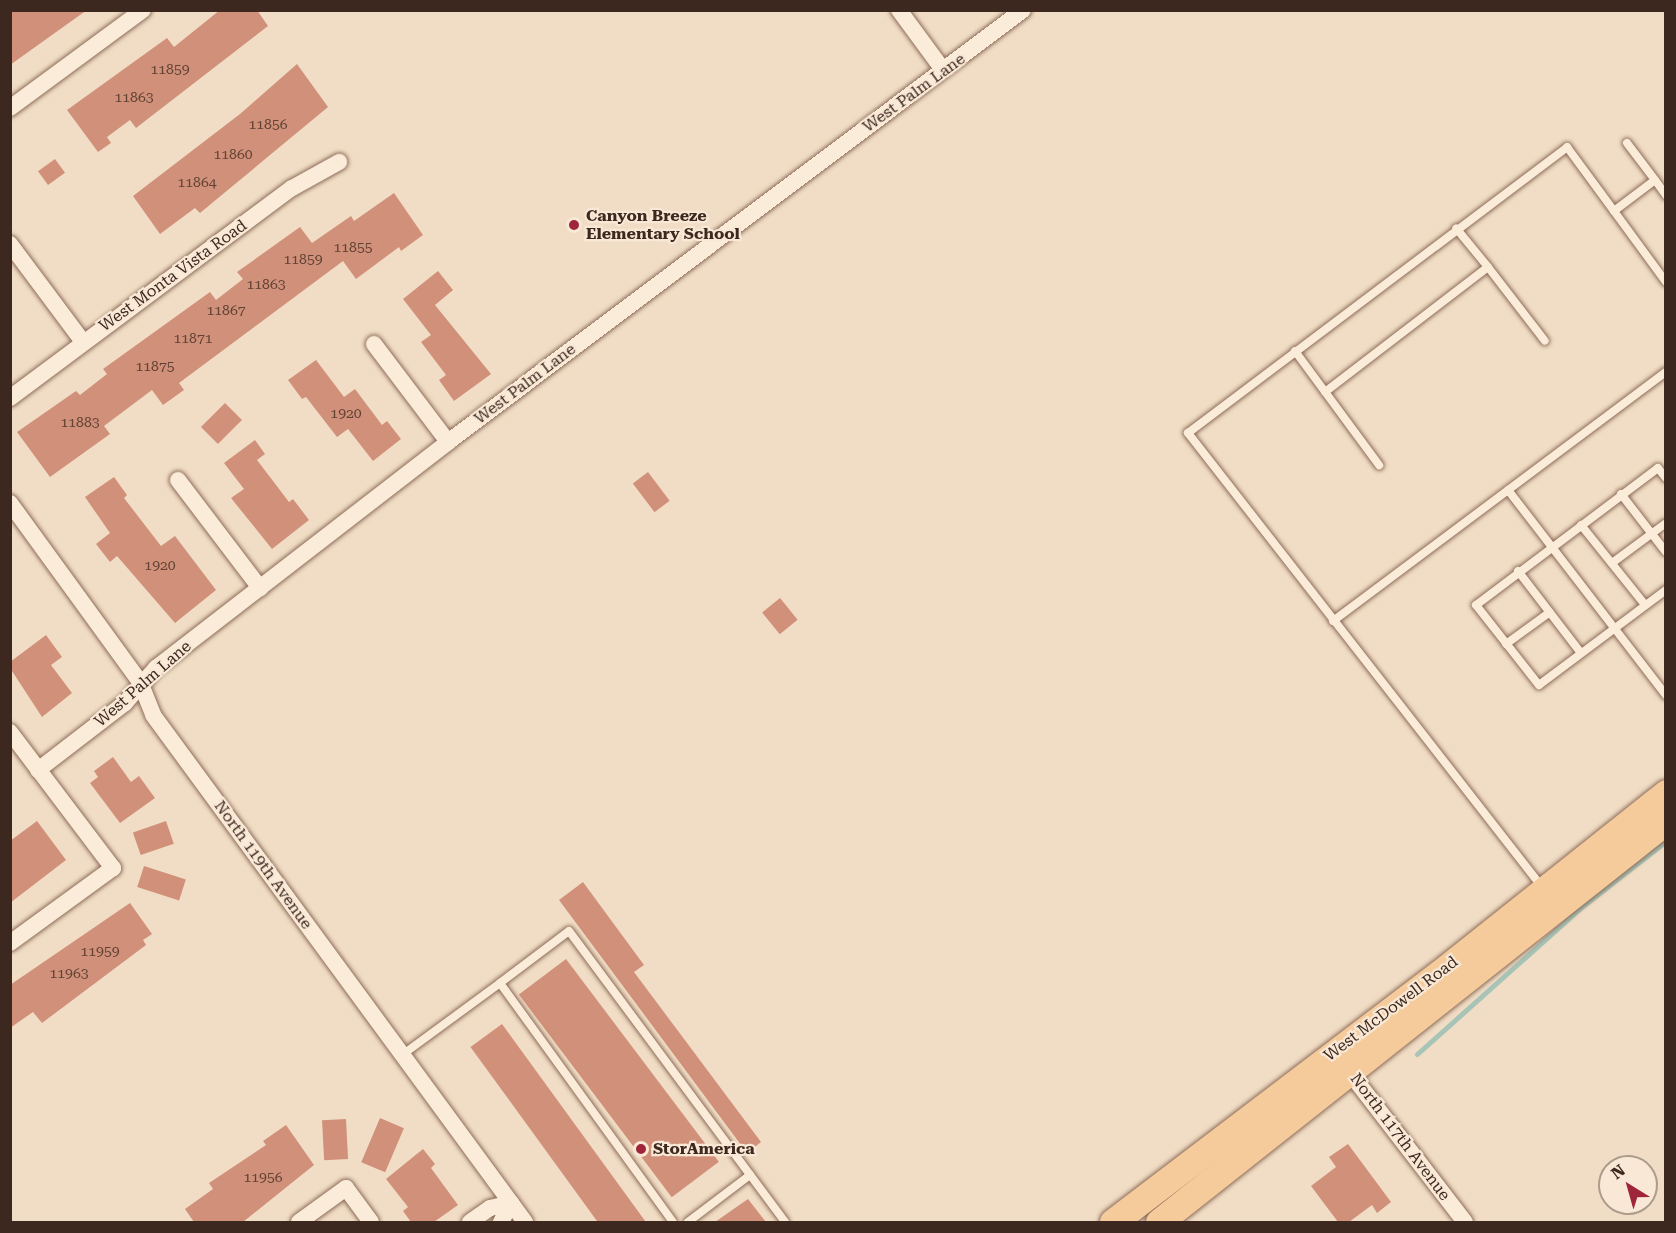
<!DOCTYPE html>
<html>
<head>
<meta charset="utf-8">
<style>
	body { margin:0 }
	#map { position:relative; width:1676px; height:1233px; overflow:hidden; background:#f1ddc5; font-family:"Roboto Serif",serif }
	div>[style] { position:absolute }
	.stream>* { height:5px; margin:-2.5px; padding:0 2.5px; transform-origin:2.5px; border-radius:2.5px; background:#a7c4b7 }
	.building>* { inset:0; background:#d19079; transform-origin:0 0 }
	.roads { filter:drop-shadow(0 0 2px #8d6d5a) drop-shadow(0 0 2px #8d6d5a) }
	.service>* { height:8px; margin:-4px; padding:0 4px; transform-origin:4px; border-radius:4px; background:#fbebd9 }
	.minor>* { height:16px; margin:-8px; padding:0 8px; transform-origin:8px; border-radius:8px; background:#fbebd9 }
	.primary>* { height:27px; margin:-13.5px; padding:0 13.5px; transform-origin:13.5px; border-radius:13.5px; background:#f5cb9c }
	.dots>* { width:16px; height:16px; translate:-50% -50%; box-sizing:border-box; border:3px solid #f8e8d5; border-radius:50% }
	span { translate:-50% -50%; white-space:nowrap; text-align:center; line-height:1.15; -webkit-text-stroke:4.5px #f8e8d5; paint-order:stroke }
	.number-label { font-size:14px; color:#614235 }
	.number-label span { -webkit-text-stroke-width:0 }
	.street-label { font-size:16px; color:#3c281e }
	.poi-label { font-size:16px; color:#3c281e; font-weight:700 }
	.left { translate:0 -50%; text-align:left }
	.frame { position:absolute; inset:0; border:12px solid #3c281e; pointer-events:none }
	.north { position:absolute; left:1598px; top:1155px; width:60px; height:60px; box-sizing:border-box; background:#f8e8d5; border:2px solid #ad9b8c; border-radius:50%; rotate:323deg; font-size:16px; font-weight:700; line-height:24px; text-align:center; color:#3c281e }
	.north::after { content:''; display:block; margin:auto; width:21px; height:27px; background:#9f263a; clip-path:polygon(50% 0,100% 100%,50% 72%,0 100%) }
</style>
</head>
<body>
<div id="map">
	<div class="stream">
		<div style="left:1417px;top:1054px;width:217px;rotate:-41.8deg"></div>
		<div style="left:1579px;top:909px;width:110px;rotate:-38deg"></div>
	</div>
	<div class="building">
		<div style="clip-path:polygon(10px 10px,87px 10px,10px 65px)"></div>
		<div style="clip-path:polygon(220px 10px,257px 10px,268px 26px,136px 128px,130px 120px,107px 137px,111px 143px,98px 152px,67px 110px,167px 38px,174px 47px)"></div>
		<div style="clip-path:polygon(297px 64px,328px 107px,200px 213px,195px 208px,160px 234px,133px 196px,240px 114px)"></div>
		<div style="left:55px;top:159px;width:17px;height:21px;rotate:54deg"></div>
		<div style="clip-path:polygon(394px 193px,423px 235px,401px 251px,399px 247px,356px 279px,343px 261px,179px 383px,184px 390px,163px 405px,152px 390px,104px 426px,110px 434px,50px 477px,17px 432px,76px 391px,80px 395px,107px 374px,103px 369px,210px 292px,216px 300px,243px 279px,237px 272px,300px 227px,312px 243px,351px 216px,354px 221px)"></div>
		<div style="clip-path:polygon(438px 271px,453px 290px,435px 305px,491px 374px,454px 401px,439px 380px,446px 375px,421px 342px,431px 335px,403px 299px)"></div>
		<div style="clip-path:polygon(316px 360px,344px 397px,355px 389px,382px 425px,387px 421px,401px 439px,373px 461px,348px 429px,337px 437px,306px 397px,302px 399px,288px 380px)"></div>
		<div style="left:225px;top:403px;width:24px;height:34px;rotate:45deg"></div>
		<div style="clip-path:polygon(255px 440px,265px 454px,257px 460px,289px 502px,293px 499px,309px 520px,272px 549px,231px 498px,244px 489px,224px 463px)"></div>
		<div style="left:648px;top:472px;width:36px;height:19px;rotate:53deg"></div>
		<div style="clip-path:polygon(114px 477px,127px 495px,124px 498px,161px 546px,175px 536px,216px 590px,175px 623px,117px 556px,110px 562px,96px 544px,110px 533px,85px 497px)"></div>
		<div style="left:780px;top:598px;width:28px;height:23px;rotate:51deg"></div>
		<div style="clip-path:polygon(46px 635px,62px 657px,51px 665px,72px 693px,42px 717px,10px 668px,10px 662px)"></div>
		<div style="clip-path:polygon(113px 757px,131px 782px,139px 776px,155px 798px,120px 823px,90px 783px,98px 777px,94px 771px)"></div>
		<div style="clip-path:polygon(37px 821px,66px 860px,10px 903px,10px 841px)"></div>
		<div style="left:166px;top:821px;width:24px;height:35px;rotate:71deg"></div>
		<div style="left:144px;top:866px;width:44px;height:22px;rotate:18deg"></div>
		<div style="clip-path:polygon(583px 882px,644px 965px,634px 972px,761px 1142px,747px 1153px,559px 900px)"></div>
		<div style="clip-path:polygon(130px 903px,152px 934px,143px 940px,146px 945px,42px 1023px,33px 1012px,10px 1028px,10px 985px)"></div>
		<div style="left:566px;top:959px;width:254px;height:59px;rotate:53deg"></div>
		<div style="left:502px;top:1024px;width:246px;height:39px;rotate:54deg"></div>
		<div style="left:380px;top:1118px;width:26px;height:48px;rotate:23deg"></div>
		<div style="left:346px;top:1119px;width:40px;height:24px;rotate:87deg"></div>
		<div style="clip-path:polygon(286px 1125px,314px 1165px,243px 1222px,194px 1222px,185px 1209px,213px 1189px,209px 1183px,266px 1145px,263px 1141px)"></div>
		<div style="clip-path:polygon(1348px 1144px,1391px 1202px,1377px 1213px,1372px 1205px,1349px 1222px,1338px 1222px,1311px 1186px,1336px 1167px,1329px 1157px)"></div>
		<div style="clip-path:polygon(423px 1149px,435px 1164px,431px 1168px,458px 1205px,434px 1222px,411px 1222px,403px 1211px,408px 1207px,386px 1179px)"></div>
		<div style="clip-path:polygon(748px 1199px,766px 1222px,715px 1222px)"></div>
	</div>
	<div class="roads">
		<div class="service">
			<div style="left:1627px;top:143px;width:46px;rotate:52.9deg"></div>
			<div style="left:1614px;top:211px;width:88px;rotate:53.8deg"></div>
			<div style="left:1488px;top:267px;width:93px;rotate:52.4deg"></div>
			<div style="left:1295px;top:351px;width:142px;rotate:53.6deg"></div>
			<div style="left:1325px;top:392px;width:205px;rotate:-37.5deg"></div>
			<div style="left:1488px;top:267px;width:50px;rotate:-129.4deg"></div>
			<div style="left:1666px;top:478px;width:13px;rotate:-129deg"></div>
			<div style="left:1658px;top:468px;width:228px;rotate:143deg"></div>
			<div style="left:1476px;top:605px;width:102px;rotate:51.8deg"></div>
			<div style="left:1539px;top:685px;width:159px;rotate:-36.8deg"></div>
			<div style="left:1508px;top:490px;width:259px;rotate:52.4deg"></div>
			<div style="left:1621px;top:494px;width:73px;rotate:52.2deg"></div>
			<div style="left:1581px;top:525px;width:102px;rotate:51.3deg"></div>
			<div style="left:1612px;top:563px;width:67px;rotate:-36.5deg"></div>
			<div style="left:1518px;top:571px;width:103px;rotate:52.5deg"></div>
			<div style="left:1333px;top:621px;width:416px;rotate:-36.8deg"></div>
			<div style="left:1506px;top:644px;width:54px;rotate:-36deg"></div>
			<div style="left:1542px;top:887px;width:576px;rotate:-127.94deg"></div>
			<div style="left:1188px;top:433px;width:475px;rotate:-37deg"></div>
			<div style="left:1567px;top:147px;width:79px;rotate:53.7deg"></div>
			<div style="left:1614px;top:211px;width:51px;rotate:-37.1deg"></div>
			<div style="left:1655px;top:180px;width:19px;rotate:54deg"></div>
			<div style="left:402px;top:1055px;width:122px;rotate:-36.3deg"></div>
			<div style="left:673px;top:1222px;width:295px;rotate:-125.9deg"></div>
			<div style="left:500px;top:983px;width:86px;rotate:-37deg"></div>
			<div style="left:569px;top:931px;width:362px;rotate:53.4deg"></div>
			<div style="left:688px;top:1222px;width:78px;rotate:-37.2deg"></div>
		</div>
		<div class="minor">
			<div style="left:899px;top:10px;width:74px;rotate:53.7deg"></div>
			<div style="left:10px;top:108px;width:165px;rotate:-36.4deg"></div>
			<div style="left:10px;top:244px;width:122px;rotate:53.3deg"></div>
			<div style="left:374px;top:344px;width:123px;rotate:52.9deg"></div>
			<div style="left:10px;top:398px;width:352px;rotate:-36.7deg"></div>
			<div style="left:292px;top:188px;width:54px;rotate:-29deg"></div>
			<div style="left:178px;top:480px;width:136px;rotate:52.8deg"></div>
			<div style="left:10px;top:503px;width:221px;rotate:54deg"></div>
			<div style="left:140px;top:682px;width:35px;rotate:68deg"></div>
			<div style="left:153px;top:715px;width:629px;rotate:53.73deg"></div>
			<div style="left:10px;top:732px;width:171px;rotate:52.9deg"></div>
			<div style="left:113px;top:868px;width:127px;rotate:143.9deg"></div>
			<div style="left:38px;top:770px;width:110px;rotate:-37.6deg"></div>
			<div style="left:125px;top:703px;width:47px;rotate:-48.5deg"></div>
			<div style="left:156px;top:668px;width:369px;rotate:-37.7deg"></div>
			<div style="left:448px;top:442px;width:719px;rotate:-36.92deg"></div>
			<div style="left:1344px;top:1065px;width:198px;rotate:52.4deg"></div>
			<div style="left:299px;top:1222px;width:58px;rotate:-35.9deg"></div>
			<div style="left:346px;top:1188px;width:42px;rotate:53.7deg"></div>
			<div style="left:470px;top:1222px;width:24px;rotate:-35deg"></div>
			<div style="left:490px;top:1208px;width:22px;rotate:-13deg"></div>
			<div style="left:501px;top:1222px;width:21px;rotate:-62deg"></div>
		</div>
		<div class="primary">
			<div style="left:1113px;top:1222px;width:411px;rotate:-37.3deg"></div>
			<div style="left:1440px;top:973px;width:289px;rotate:-38.5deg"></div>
			<div style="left:1159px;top:1222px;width:646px;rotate:-38.34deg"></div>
		</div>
	</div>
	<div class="dots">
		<div style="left:574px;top:225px;background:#9f263a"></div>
		<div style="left:641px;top:1149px;background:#9f263a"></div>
	</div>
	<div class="number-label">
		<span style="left:170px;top:69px">11859</span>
		<span style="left:134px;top:97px">11863</span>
		<span style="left:268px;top:124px">11856</span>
		<span style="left:233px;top:154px">11860</span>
		<span style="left:197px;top:182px">11864</span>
		<span style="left:353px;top:247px">11855</span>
		<span style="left:303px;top:259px">11859</span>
		<span style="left:266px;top:284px">11863</span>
		<span style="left:226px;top:310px">11867</span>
		<span style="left:193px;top:338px">11871</span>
		<span style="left:155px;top:366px">11875</span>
		<span style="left:346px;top:413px">1920</span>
		<span style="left:80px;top:422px">11883</span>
		<span style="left:160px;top:565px">1920</span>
		<span style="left:100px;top:951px">11959</span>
		<span style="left:69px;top:973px">11963</span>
		<span style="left:263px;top:1177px">11956</span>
	</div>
	<div class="street-label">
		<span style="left:914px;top:93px;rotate:-36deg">West Palm Lane</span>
		<span style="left:173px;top:276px;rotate:-36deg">West Monta Vista Road</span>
		<span style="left:525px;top:384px;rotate:-37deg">West Palm Lane</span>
		<span style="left:143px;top:684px;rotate:-41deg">West Palm Lane</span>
		<span style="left:263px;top:865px;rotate:54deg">North 119th Avenue</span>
		<span style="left:1391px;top:1009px;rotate:-37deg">West McDowell Road</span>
		<span style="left:1400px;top:1137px;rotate:53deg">North 117th Avenue</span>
	</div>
	<div class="poi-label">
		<span class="left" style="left:586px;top:225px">Canyon Breeze<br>Elementary School</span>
		<span class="left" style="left:653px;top:1149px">StorAmerica</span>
	</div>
	<div class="frame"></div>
	<div class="north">N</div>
</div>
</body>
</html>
